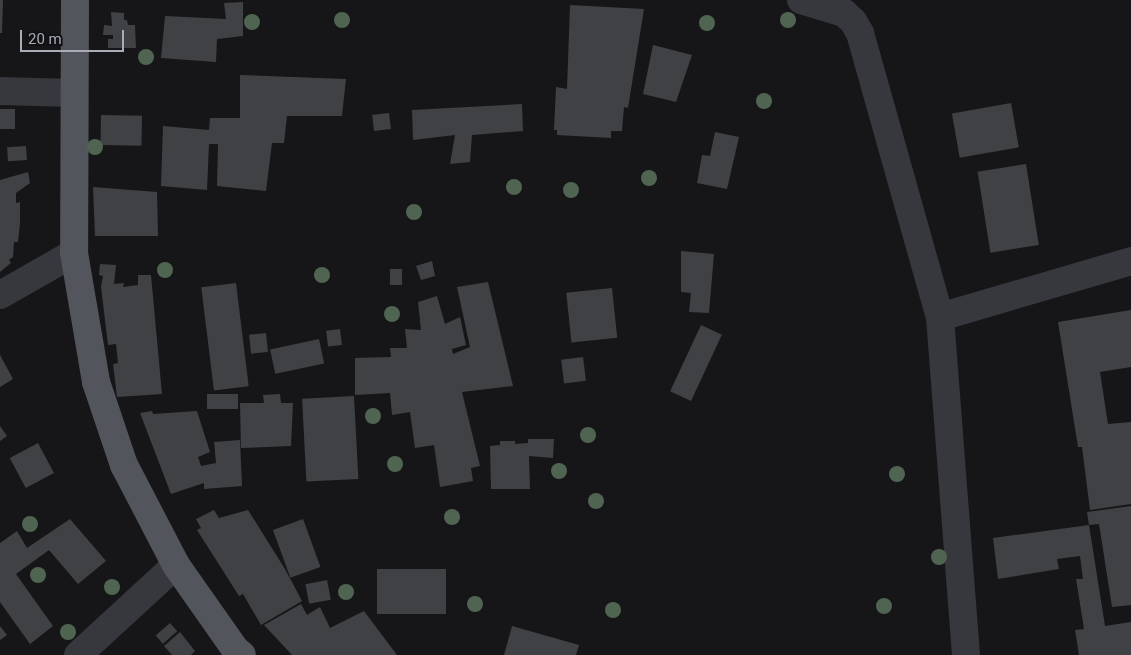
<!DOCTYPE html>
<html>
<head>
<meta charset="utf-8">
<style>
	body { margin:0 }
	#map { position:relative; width:1131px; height:655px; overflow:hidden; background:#161618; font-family:Roboto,sans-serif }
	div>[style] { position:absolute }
	.building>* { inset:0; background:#404145; transform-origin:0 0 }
	.minor>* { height:28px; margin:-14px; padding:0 14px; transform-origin:14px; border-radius:14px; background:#37383d }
	.major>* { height:28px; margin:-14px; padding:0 14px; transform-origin:14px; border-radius:14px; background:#53555c }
	.trees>* { width:16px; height:16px; margin:-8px; border-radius:50%; background:#506452 }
	span { translate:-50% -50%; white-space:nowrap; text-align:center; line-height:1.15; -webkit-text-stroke:5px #111113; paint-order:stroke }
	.scale { position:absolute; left:20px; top:30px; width:104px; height:22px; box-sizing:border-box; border:2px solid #a8adb8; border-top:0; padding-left:6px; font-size:15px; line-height:18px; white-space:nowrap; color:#a8adb8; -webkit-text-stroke:4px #111113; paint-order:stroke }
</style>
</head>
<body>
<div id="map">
	<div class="building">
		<div style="clip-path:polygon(0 0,3px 0,2px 33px,0 33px)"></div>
		<div style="clip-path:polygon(243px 2px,243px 36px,217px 39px,216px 62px,161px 58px,165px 16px,226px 19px,224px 3px)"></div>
		<div style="clip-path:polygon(570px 5px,644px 9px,628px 108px,624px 107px,622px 131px,611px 131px,611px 138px,557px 135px,557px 130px,554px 130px,556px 87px,567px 89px)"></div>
		<div style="clip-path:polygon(111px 12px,124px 13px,124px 20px,127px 20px,128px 25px,135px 25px,136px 48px,108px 48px,108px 39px,113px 39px,113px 35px,103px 35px,104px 25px,112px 26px)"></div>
		<div style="clip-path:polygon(653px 45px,692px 55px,676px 102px,643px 94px)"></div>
		<div style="clip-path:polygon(240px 75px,346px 79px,342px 116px,287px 116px,284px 143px,272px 143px,266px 191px,217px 186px,218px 144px,209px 144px,207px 190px,161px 186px,163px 126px,209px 130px,210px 118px,240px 118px)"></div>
		<div style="left:1011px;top:103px;width:45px;height:60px;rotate:80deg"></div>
		<div style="clip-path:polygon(522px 104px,523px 131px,472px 135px,470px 162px,450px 164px,455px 135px,413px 140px,412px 110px)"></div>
		<div style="left:0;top:109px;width:15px;height:20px"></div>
		<div style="left:389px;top:113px;width:16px;height:17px;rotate:83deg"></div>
		<div style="left:101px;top:115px;width:41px;height:30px;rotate:1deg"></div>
		<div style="clip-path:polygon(715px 132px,739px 137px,727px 189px,697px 183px,702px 155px,710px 156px)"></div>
		<div style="left:26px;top:146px;width:14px;height:19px;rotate:86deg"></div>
		<div style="left:1026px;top:164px;width:82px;height:49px;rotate:81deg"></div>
		<div style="clip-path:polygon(28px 172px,30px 183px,16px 193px,16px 203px,20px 202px,20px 223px,18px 242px,14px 242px,13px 257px,9px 260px,11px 263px,0 272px,0 180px)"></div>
		<div style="clip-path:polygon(93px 187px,157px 192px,158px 236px,95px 236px)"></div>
		<div style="clip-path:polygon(681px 251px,714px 254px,709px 313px,689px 312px,691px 293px,681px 292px)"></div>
		<div style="clip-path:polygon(432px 261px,435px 276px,421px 280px,416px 266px)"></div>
		<div style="clip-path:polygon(100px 264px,116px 265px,114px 284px,124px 283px,123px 287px,138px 285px,138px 275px,151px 275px,162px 394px,117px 397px,113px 364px,118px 363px,116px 344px,108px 345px,101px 287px,103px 276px,99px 275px)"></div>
		<div style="left:390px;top:269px;width:12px;height:16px"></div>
		<div style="clip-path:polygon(488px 282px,513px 386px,462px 392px,480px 466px,471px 468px,473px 481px,440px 487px,434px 445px,415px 448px,410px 412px,392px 415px,390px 393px,355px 395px,355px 358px,391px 357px,390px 348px,407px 348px,405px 329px,421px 330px,418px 302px,437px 296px,445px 324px,460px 317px,466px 345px,452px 349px,453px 354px,470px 347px,457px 287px)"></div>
		<div style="left:236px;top:283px;width:104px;height:35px;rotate:83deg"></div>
		<div style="left:612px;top:288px;width:50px;height:46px;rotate:84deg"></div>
		<div style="clip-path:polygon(1131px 310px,1131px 367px,1100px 372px,1108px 424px,1131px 422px,1131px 504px,1090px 510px,1082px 447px,1078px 447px,1058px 322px)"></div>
		<div style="left:701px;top:325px;width:23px;height:73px;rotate:25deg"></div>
		<div style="left:340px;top:329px;width:16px;height:14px;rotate:83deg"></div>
		<div style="left:266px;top:333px;width:19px;height:17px;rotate:84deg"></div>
		<div style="left:319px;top:339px;width:25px;height:50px;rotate:78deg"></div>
		<div style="clip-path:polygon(0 355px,13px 379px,0 387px)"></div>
		<div style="left:583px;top:357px;width:24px;height:22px;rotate:83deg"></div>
		<div style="left:207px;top:394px;width:31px;height:15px"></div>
		<div style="clip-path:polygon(280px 394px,281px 403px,293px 403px,291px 446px,241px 448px,240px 403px,264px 403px,263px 395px)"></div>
		<div style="left:354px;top:396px;width:83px;height:52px;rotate:87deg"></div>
		<div style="clip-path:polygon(152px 411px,153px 414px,197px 411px,210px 452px,198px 457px,201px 466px,216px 463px,214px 442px,240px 440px,242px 486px,204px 489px,204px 483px,171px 494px,140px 413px)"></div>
		<div style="clip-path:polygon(0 426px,7px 436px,0 441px)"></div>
		<div style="clip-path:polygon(528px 439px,554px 439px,553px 458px,529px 456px,530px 489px,491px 489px,490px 446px,500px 445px,500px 441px,515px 441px,515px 444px,528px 443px)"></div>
		<div style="left:38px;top:443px;width:34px;height:32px;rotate:62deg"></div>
		<div style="clip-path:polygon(1131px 506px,1131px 605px,1112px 607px,1099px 524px,1089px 525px,1105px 626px,1131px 622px,1131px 655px,1079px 655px,1075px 630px,1084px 629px,1076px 579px,1083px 579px,1080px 556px,1057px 559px,1059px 569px,998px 579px,993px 538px,1089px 525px,1087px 512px)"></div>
		<div style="clip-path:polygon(214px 510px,219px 518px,248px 510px,285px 569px,302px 601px,261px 625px,243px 594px,239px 596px,197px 530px,201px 528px,196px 519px)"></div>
		<div style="clip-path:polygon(70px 519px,106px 561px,78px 584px,49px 550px,16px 574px,53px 626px,30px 644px,0 602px,0 543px,17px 531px,27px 548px)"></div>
		<div style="left:303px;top:519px;width:51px;height:32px;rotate:70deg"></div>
		<div style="left:377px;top:569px;width:69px;height:45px"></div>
		<div style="left:327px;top:580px;width:20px;height:22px;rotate:79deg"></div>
		<div style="clip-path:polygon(301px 604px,307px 615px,320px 607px,330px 628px,364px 611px,397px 655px,292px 655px,264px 625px)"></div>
		<div style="left:170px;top:623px;width:11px;height:19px;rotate:49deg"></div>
		<div style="clip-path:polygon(0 626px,7px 635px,0 640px)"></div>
		<div style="clip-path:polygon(512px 626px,579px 645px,576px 655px,504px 655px)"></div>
		<div style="clip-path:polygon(180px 632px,195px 651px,191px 655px,172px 655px,164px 646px)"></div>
	</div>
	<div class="minor">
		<div style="left:801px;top:0;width:45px;rotate:16.8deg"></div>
		<div style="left:844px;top:13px;width:12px;rotate:42deg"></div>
		<div style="left:853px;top:21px;width:14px;rotate:60deg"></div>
		<div style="left:860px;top:33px;width:295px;rotate:74.3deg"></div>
		<div style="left:940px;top:317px;width:339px;rotate:85.6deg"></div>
		<div style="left:0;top:91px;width:74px;rotate:1.5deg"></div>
		<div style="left:0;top:295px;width:85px;rotate:-29.6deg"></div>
		<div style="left:940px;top:317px;width:199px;rotate:-16.3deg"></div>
		<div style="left:78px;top:655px;width:133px;rotate:-42.6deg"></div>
	</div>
	<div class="major">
		<div style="left:75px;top:0;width:253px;rotate:90.2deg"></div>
		<div style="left:74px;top:253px;width:131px;rotate:80.3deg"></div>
		<div style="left:96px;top:382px;width:88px;rotate:71.4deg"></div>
		<div style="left:124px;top:465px;width:113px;rotate:62.5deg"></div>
		<div style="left:176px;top:565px;width:103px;rotate:54.9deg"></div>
		<div style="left:235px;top:649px;width:9px;rotate:41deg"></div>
	</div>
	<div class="trees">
		<div style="left:342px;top:20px"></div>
		<div style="left:788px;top:20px"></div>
		<div style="left:252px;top:22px"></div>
		<div style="left:707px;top:23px"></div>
		<div style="left:146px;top:57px"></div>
		<div style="left:764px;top:101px"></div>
		<div style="left:95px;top:147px"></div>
		<div style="left:649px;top:178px"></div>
		<div style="left:514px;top:187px"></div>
		<div style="left:571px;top:190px"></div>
		<div style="left:414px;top:212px"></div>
		<div style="left:165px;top:270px"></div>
		<div style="left:322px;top:275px"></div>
		<div style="left:392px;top:314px"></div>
		<div style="left:373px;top:416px"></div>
		<div style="left:588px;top:435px"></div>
		<div style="left:395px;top:464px"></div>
		<div style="left:559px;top:471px"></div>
		<div style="left:897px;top:474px"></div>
		<div style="left:596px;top:501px"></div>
		<div style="left:452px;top:517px"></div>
		<div style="left:30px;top:524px"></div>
		<div style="left:939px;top:557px"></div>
		<div style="left:38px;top:575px"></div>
		<div style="left:112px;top:587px"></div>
		<div style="left:346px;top:592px"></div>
		<div style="left:475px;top:604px"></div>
		<div style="left:884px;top:606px"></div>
		<div style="left:613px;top:610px"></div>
		<div style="left:68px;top:632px"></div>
	</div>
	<div class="scale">20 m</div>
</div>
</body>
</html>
